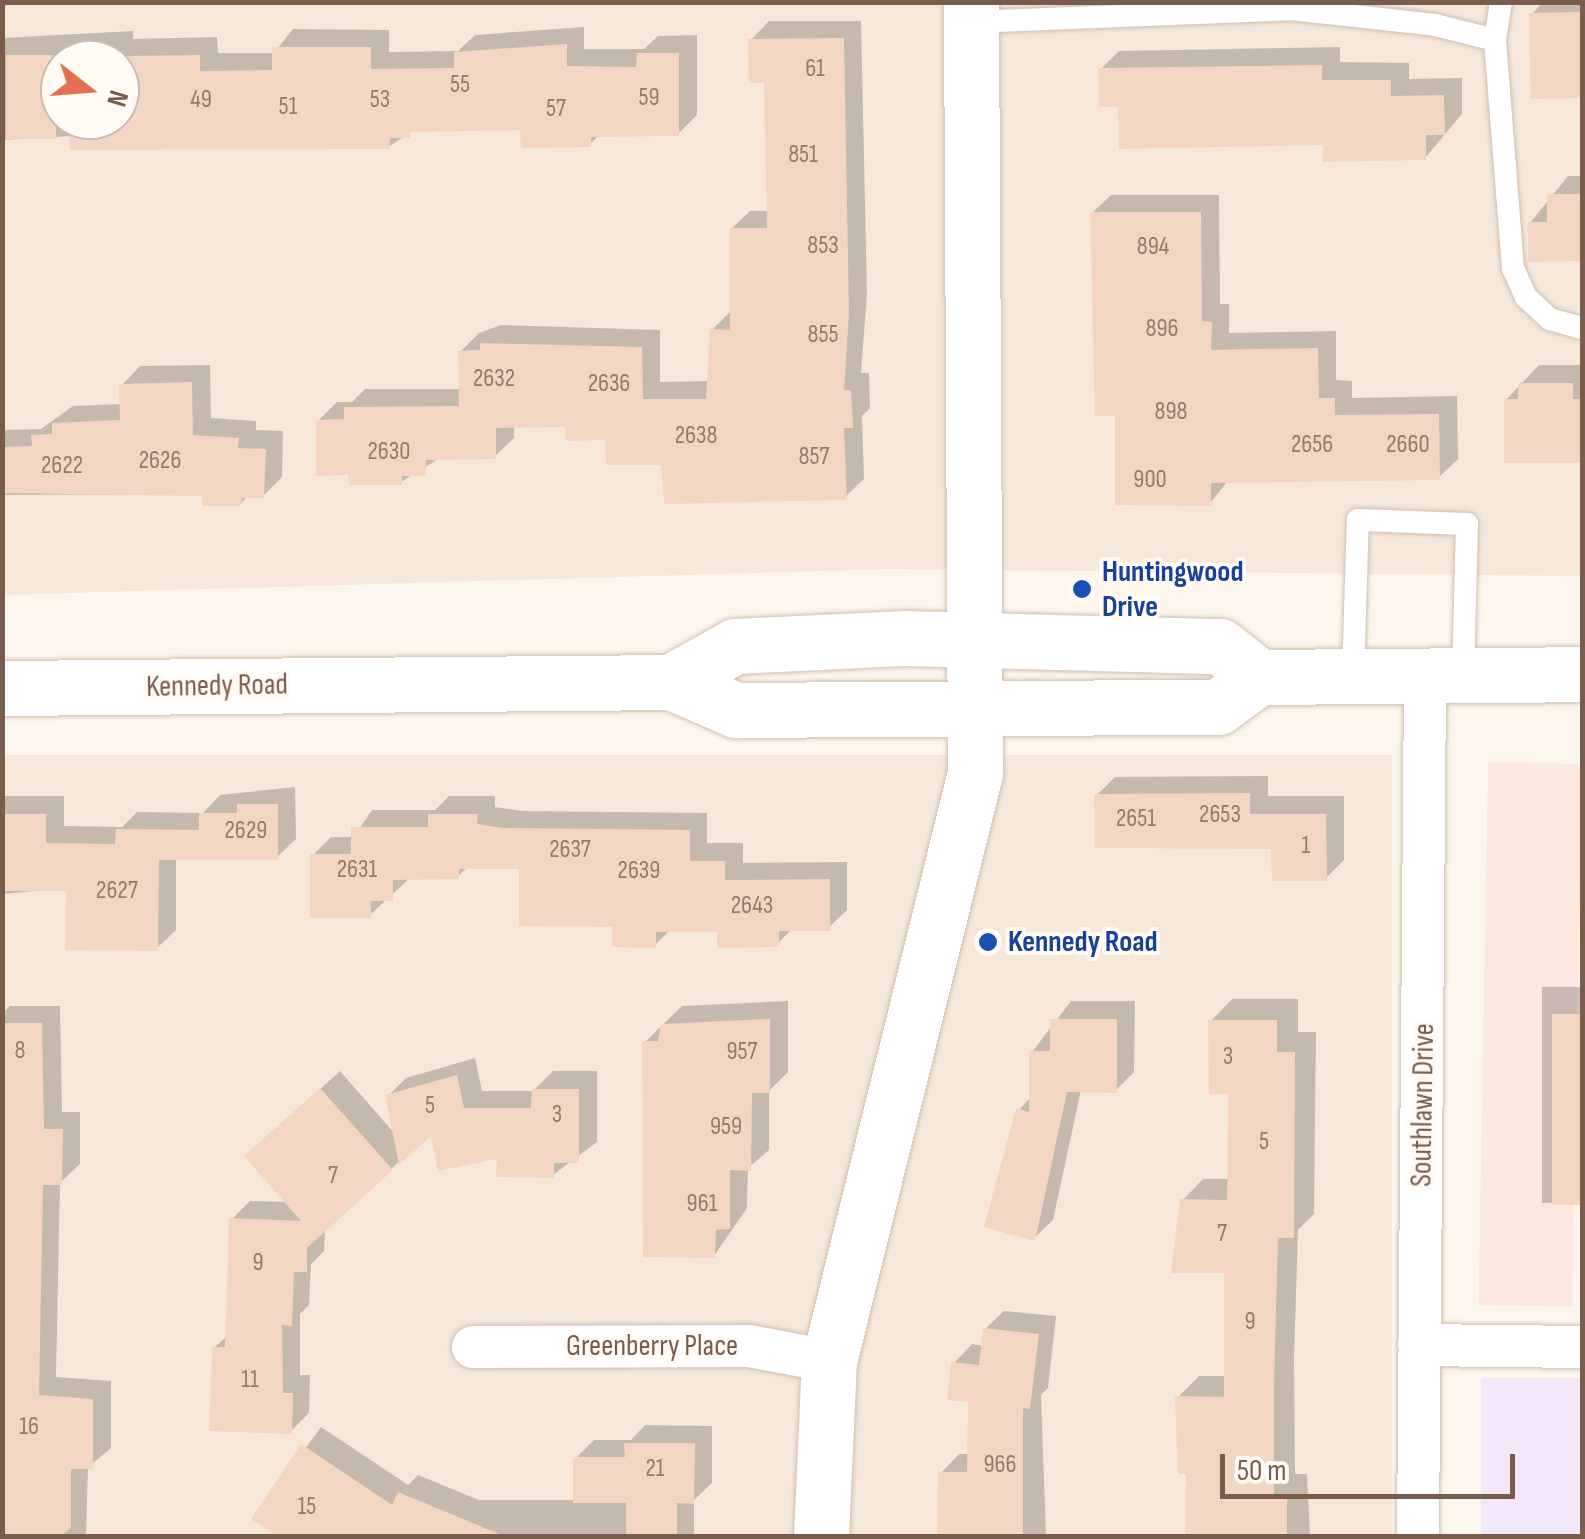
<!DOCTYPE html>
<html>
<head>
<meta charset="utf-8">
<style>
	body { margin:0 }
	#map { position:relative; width:1585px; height:1539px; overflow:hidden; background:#fdf6ec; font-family:"Sofia Sans Condensed",sans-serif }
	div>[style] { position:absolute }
	.residential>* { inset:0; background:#f5e8da; transform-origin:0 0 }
	.commercial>* { inset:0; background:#fde8e0; transform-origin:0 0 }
	.education>* { inset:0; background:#f3e8fa; transform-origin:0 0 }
	.shadow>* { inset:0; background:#0003; transform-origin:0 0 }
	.building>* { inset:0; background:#f3d5c3; transform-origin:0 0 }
	.roads { filter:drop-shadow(0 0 2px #d1beb0) drop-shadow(0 0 2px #d1beb0) }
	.service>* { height:22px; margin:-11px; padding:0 11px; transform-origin:11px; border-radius:11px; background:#fff }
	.minor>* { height:42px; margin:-21px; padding:0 21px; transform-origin:21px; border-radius:21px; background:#fff }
	.tertiary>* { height:55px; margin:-27.5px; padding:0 27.5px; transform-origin:27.5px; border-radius:27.5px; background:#fff }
	.secondary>* { height:55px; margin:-27.5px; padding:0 27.5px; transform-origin:27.5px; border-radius:27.5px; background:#fff }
	.dots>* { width:28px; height:28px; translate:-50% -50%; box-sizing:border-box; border:5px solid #fffaf3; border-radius:50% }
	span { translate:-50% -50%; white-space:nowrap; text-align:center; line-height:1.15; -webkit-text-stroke:8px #fffaf3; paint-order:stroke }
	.number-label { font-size:25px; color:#987a6a }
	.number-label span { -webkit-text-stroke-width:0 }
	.transit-label { font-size:30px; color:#164399; font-weight:700 }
	.left { translate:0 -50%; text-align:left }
	.street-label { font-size:30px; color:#7a5c4d }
	.frame { position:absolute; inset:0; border:5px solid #7a5c4d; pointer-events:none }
	.north { position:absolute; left:40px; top:40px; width:100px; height:100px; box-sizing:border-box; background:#fffaf3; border:2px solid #cabbb1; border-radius:50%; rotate:107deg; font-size:28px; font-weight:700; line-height:40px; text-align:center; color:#7a5c4d }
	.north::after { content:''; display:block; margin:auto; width:35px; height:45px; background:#e76f51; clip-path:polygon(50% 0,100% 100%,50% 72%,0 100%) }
	.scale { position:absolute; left:1220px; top:1454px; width:295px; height:45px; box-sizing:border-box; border:5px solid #7a5c4d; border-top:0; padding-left:12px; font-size:30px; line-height:35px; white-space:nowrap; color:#7a5c4d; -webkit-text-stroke:8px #fffaf3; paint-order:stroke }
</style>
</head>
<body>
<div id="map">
	<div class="residential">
		<div style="clip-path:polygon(evenodd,2px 3px,1582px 3px,1582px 576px,888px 569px,3px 595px,2px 3px,60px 60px,120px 60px,120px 120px,60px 120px,60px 60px)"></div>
		<div style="left:1392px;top:755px;width:781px;height:1390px;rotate:90deg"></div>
	</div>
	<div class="commercial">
		<div style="left:1488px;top:762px;width:94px;height:543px;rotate:1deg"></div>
	</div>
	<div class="education">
		<div style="left:1582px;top:1378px;width:158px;height:101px;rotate:90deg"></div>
	</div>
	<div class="shadow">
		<div style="clip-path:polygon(1543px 2px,1582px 2px,1580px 96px,1532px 14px)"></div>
		<div style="clip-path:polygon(769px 21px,861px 21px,867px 293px,861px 373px,869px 373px,870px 408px,862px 416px,864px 479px,845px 497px,663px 462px,568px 425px,514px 426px,514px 438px,495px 456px,440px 458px,401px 482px,351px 473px,318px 421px,337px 402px,352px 402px,365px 389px,461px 389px,460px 352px,479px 333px,501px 325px,660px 330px,660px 382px,709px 381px,712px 330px,732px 310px,731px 229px,750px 211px,769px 211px,767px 80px,751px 40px)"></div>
		<div style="clip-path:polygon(evenodd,584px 27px,584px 49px,644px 49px,658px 36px,697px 35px,697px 115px,678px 134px,600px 134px,590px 144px,523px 127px,416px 129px,388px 147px,72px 136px,2px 140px,2px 38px,133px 31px,133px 39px,217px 37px,218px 53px,274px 53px,293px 29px,389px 30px,389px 52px,458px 51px,475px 35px,584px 27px,60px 60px,120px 60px,120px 120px,60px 120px,60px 60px)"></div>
		<div style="clip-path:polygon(1340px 47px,1340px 62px,1409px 63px,1409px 79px,1462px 78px,1462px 114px,1425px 158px,1121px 105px,1101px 69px,1119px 51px)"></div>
		<div style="clip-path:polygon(1568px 176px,1582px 176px,1582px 259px,1531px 259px,1530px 223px)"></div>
		<div style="clip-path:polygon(1111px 195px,1219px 195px,1220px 304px,1229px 304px,1229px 333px,1336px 331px,1336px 380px,1352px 381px,1352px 398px,1457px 396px,1458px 459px,1439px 477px,1228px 481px,1210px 503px,1117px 414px,1092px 213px)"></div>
		<div style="clip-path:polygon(210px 365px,211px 418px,256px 421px,256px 430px,283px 431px,282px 477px,263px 496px,248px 496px,240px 504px,205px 494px,2px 495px,2px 430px,41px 429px,73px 406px,122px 404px,122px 385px,140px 366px)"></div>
		<div style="clip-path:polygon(1539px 365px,1582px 365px,1582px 461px,1506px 460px,1506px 400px)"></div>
		<div style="clip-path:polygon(1268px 776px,1268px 796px,1344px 796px,1344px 860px,1326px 878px,1274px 846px,1096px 796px,1115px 777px)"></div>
		<div style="clip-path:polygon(295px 787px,296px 839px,277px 857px,176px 857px,176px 930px,157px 948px,68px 888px,2px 894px,2px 796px,64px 796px,64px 826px,122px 827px,137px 812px,203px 813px,220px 795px)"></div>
		<div style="clip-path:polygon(449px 796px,495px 796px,495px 807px,523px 811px,707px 813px,707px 843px,743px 843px,743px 863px,847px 862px,847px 910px,828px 928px,793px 928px,777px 944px,719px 929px,671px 929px,655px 945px,522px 867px,468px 867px,458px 876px,411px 877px,370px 915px,312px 856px,331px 837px,354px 837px,372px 810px,435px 810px)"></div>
		<div style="left:1582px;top:987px;width:216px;height:40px;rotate:90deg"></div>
		<div style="clip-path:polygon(1232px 999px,1298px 999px,1298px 1032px,1316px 1032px,1314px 1214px,1298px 1230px,1294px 1359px,1295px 1474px,1307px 1474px,1310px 1536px,1187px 1536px,1189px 1471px,1178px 1397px,1199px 1376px,1227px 1376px,1227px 1271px,1182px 1201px,1203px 1179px,1230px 1179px,1231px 1092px,1211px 1021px)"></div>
		<div style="clip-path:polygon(788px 1001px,788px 1072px,769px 1091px,769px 1150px,748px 1168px,747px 1208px,714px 1256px,645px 1042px,682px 1006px)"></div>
		<div style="clip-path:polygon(1071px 1001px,1135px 1001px,1134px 1072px,1116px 1090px,1081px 1090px,1053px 1220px,1034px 1238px,1019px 1110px,1031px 1097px,1032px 1052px)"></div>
		<div style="clip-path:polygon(10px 1006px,60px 1006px,62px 1112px,80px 1112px,80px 1164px,60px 1183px,56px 1377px,111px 1381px,111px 1448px,88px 1467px,86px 1536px,2px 1536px,2px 1014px)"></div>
		<div style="clip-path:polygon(475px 1058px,482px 1091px,533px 1091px,553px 1071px,597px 1071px,597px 1142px,553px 1175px,433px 1131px,325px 1229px,324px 1251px,311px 1264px,309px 1305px,300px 1314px,300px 1375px,310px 1375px,309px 1413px,291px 1431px,214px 1348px,228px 1335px,232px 1219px,250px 1201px,288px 1202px,266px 1138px,340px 1071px,395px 1134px,388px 1096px,406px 1078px)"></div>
		<div style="clip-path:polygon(1004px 1311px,1056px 1316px,1048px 1388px,1041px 1395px,1046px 1536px,940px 1536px,941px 1473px,959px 1454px,970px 1454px,970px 1400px,954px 1363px,972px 1344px,984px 1346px,985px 1329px)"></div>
		<div style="clip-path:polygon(645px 1425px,712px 1426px,712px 1483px,694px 1500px,694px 1536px,282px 1536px,255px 1518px,321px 1427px,408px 1485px,418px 1475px,479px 1500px,575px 1500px,576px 1458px,594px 1440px,631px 1440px)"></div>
	</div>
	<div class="building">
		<div style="left:1580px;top:12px;width:86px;height:51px;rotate:89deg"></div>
		<div style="clip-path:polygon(844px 38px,849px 313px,844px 390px,851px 390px,853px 428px,844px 428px,847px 500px,664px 504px,661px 465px,606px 465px,605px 440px,566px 441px,565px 427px,496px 428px,496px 459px,426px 460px,426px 476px,402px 476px,402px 485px,349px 485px,348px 475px,316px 476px,316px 420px,344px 419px,344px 407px,459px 406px,458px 351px,480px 350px,480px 343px,642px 347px,643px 399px,706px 399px,710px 329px,730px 330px,729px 228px,767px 228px,764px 83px,749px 83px,748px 39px)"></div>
		<div style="clip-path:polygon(567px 44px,567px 66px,636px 67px,637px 53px,679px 53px,679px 136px,591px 137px,591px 147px,521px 148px,520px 130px,410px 132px,410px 138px,390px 138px,389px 149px,70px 150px,69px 120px,120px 120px,120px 56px,200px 55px,200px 71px,272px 70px,272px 47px,371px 47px,371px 69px,454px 68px,454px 52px)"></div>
		<div style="left:56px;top:55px;width:84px;height:50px;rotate:90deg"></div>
		<div style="clip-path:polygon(1322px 65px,1322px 80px,1391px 80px,1391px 96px,1444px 95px,1445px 135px,1426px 135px,1426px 160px,1322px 162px,1323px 145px,1119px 149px,1118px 107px,1099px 107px,1098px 68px)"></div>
		<div style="clip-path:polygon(1547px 194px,1582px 194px,1582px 261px,1528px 262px,1528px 222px,1547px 222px)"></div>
		<div style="clip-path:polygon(1090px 212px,1201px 212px,1202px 321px,1212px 322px,1211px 350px,1318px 348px,1319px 398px,1335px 398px,1335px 415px,1439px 414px,1440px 480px,1211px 483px,1211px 506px,1115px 505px,1115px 416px,1095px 416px)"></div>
		<div style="clip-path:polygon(192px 382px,193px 435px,239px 438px,238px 448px,266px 449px,264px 498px,242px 498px,241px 506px,202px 506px,202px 496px,2px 493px,2px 447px,32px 446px,31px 435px,52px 434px,52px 423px,120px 420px,119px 384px)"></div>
		<div style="clip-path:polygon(1518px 383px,1573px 383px,1573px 399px,1582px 399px,1582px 463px,1504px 463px,1504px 399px,1518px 399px)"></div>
		<div style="clip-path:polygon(1250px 793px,1250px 814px,1326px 814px,1327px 881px,1272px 881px,1271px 849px,1095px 848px,1094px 794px)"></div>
		<div style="clip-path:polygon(237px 804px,278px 804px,278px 860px,159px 860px,158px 951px,65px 950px,66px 891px,2px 891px,2px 814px,46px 814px,46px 843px,115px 844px,116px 829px,199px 830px,199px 813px,237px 813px)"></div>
		<div style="clip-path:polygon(428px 814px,478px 814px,477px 824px,503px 828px,690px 830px,690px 861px,725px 861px,725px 880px,830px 879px,830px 931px,779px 931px,779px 947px,717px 948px,717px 932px,656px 932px,656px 948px,612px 947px,612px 927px,519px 926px,519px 869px,459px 869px,459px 879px,393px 880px,393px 901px,371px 901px,371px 918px,310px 918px,310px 854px,351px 854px,351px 827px,428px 827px)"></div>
		<div style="left:1552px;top:1014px;width:30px;height:191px"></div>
		<div style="clip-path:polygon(770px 1019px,770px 1093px,752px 1093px,751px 1171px,730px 1170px,730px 1229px,716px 1230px,715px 1258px,643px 1257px,642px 1041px,658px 1041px,661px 1024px)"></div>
		<div style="clip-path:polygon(1050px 1019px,1117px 1019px,1117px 1093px,1067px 1092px,1035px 1241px,984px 1227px,1016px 1108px,1029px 1112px,1029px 1051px,1050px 1051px)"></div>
		<div style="clip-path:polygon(1208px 1020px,1277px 1020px,1277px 1052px,1295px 1052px,1294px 1238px,1278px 1238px,1274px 1382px,1274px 1494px,1287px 1494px,1287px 1536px,1185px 1536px,1186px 1474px,1178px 1474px,1175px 1396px,1224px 1397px,1224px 1273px,1171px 1273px,1180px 1199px,1227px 1200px,1228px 1094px,1209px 1094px)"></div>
		<div style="clip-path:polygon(2px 1023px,42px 1023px,44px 1129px,63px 1129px,62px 1185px,43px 1185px,39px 1395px,93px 1399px,93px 1469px,71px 1469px,71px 1528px,60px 1536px,2px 1536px)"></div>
		<div style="clip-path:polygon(457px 1075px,464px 1108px,531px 1108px,532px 1089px,579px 1089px,579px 1163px,554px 1163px,554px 1178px,496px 1177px,497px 1159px,438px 1171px,431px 1136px,399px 1165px,385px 1095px)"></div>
		<div style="clip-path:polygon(320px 1088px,393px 1170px,307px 1248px,307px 1272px,294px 1272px,292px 1326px,282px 1325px,283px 1393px,293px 1393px,292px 1434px,209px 1431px,212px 1347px,225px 1347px,229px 1218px,301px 1221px,244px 1156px)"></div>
		<div style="clip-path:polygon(983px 1328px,1039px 1334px,1030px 1409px,1023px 1408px,1023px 1536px,937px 1536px,938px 1472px,967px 1472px,968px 1402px,947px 1400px,951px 1362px,979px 1365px)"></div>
		<div style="clip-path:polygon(624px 1443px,695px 1443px,694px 1504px,677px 1503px,677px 1536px,626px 1536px,626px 1503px,573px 1503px,573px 1457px,625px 1457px)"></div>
		<div style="clip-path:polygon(301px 1444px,392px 1505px,398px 1492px,504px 1536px,278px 1536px,251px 1519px)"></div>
	</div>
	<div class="roads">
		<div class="service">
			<div style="left:1501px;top:2px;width:38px;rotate:99deg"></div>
			<div style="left:1495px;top:40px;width:229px;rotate:85.5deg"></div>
			<div style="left:1513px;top:268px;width:32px;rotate:66deg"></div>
			<div style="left:1526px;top:297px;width:33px;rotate:43deg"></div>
			<div style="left:1550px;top:319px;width:33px;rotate:16deg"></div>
			<div style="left:971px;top:22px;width:320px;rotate:-2.3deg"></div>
			<div style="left:1291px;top:9px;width:145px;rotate:6.3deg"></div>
			<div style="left:1435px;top:25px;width:62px;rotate:14deg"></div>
			<div style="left:1353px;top:675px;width:155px;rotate:-88.2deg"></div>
			<div style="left:1358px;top:520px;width:109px;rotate:2.1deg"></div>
			<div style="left:1467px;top:524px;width:150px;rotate:91.5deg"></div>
		</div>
		<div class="minor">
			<div style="left:1419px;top:1345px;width:163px;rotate:0.7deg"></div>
			<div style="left:473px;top:1347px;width:276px;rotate:-0.2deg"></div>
			<div style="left:749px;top:1346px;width:81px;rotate:10.6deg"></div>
			<div style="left:1418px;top:1536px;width:862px;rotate:-89.53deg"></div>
		</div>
		<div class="tertiary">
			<div style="left:821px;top:1536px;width:175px;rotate:-87.4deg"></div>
			<div style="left:829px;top:1361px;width:606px;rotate:-76.06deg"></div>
			<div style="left:975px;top:773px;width:771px;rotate:-90.3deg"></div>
		</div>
		<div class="secondary">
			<div style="left:671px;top:682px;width:73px;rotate:-29.4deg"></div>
			<div style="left:735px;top:646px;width:169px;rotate:-2.7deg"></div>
			<div style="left:904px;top:638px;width:316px;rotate:1.5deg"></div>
			<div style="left:1220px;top:646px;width:50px;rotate:38.5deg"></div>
			<div style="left:2px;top:688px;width:669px;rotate:-0.51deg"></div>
			<div style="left:671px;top:682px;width:71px;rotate:23.3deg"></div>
			<div style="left:736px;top:710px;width:482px;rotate:-0.4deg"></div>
			<div style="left:1218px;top:707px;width:51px;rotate:-36.2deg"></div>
			<div style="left:1259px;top:677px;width:323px;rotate:-0.5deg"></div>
		</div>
	</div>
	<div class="dots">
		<div style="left:1082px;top:589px;background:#1a4fb4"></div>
		<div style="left:988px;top:942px;background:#1a4fb4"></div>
	</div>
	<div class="number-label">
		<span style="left:815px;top:69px">61</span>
		<span style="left:460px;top:85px">55</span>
		<span style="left:649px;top:98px">59</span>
		<span style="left:201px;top:100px">49</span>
		<span style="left:380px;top:100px">53</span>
		<span style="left:288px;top:107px">51</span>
		<span style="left:556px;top:109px">57</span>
		<span style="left:803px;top:155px">851</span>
		<span style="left:823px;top:246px">853</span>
		<span style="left:1153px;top:247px">894</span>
		<span style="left:1162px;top:329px">896</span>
		<span style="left:823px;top:335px">855</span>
		<span style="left:494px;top:379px">2632</span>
		<span style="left:609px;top:384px">2636</span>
		<span style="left:1171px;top:412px">898</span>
		<span style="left:696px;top:436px">2638</span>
		<span style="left:1312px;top:445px">2656</span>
		<span style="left:1408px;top:445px">2660</span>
		<span style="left:389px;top:452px">2630</span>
		<span style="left:814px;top:457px">857</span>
		<span style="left:160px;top:461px">2626</span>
		<span style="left:62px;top:466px">2622</span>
		<span style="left:1150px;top:480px">900</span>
		<span style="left:1220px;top:815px">2653</span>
		<span style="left:1136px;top:819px">2651</span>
		<span style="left:246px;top:831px">2629</span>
		<span style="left:1306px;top:846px">1</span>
		<span style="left:570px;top:850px">2637</span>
		<span style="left:357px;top:870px">2631</span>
		<span style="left:639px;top:871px">2639</span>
		<span style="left:117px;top:891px">2627</span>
		<span style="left:752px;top:906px">2643</span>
		<span style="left:20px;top:1051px">8</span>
		<span style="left:742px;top:1052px">957</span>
		<span style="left:1228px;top:1057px">3</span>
		<span style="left:430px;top:1106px">5</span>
		<span style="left:557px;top:1115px">3</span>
		<span style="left:726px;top:1127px">959</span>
		<span style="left:1264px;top:1142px">5</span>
		<span style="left:333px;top:1176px">7</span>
		<span style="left:702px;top:1204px">961</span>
		<span style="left:1222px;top:1234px">7</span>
		<span style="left:258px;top:1263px">9</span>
		<span style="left:1250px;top:1322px">9</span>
		<span style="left:250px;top:1380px">11</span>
		<span style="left:29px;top:1427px">16</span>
		<span style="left:1000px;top:1465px">966</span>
		<span style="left:655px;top:1469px">21</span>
		<span style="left:307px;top:1507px">15</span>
	</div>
	<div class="transit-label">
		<span class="left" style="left:1102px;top:589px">Huntingwood<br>Drive</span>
		<span class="left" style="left:1008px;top:942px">Kennedy Road</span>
	</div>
	<div class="street-label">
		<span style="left:217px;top:686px;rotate:-1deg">Kennedy Road</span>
		<span style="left:1423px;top:1105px;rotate:-89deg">Southlawn Drive</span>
		<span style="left:652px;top:1346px">Greenberry Place</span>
	</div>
	<div class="frame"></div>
	<div class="north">N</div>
	<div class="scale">50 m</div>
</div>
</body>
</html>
